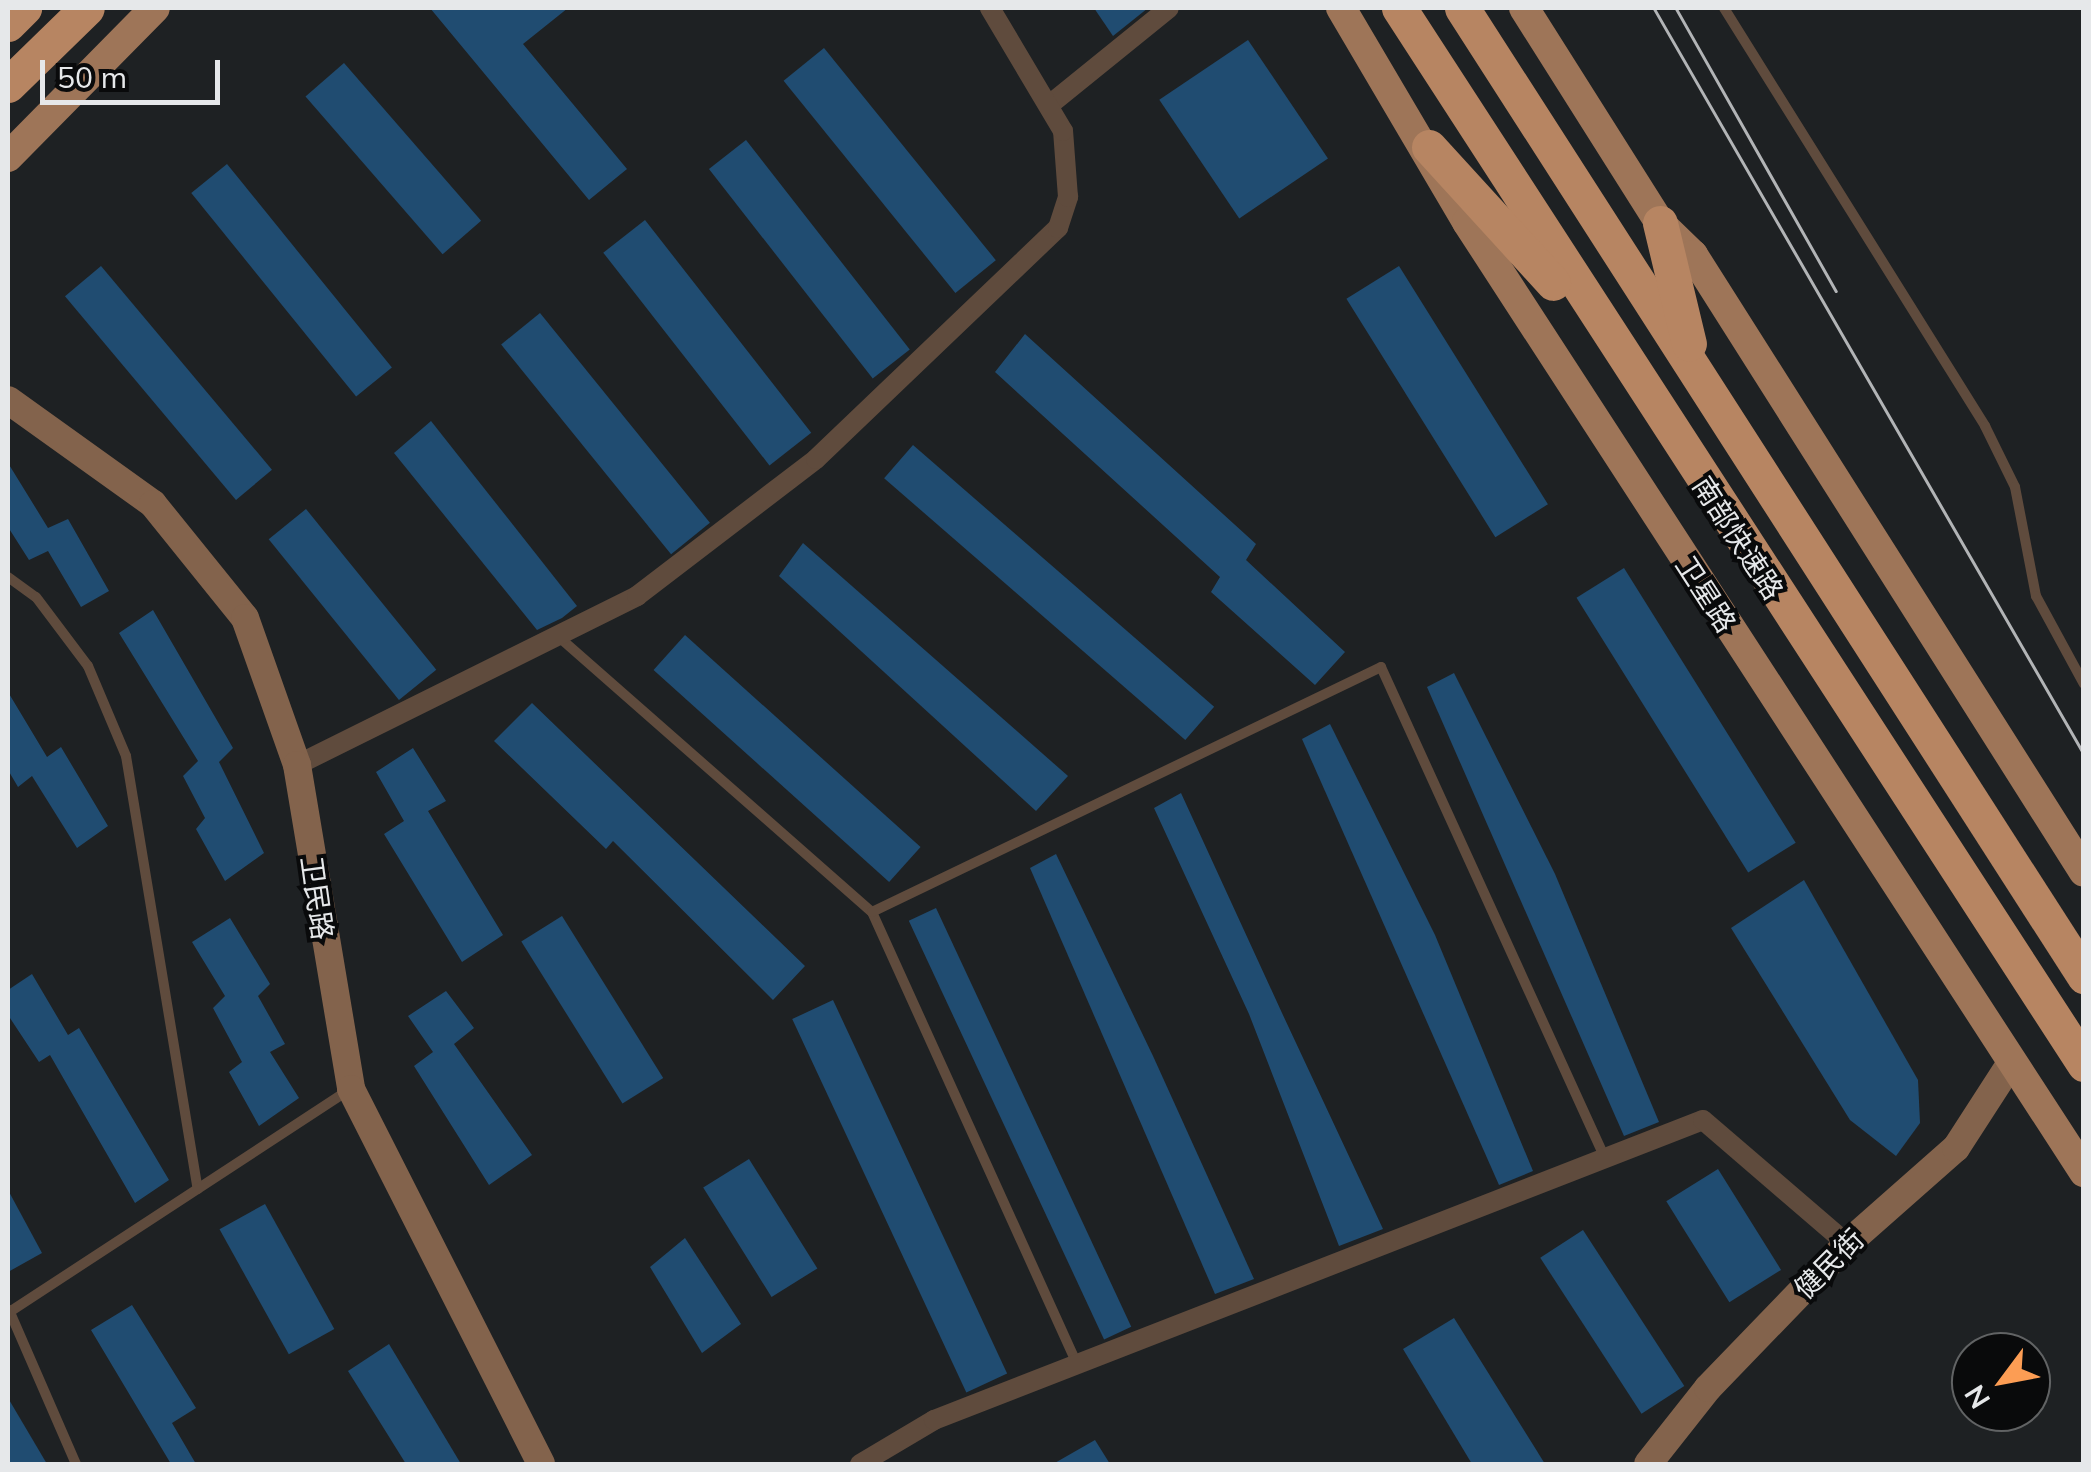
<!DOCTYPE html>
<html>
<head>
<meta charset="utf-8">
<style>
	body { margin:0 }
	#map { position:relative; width:2091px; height:1472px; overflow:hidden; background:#1e2123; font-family:Mulish,"Noto Sans SC",sans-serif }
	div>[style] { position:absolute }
	.building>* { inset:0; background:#204c71; transform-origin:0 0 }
	.lane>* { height:10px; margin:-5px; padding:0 5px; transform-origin:5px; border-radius:5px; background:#5f4b3d }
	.street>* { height:20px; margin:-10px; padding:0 10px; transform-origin:10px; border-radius:10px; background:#5f4b3d }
	.secondary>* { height:28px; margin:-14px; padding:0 14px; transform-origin:14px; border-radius:14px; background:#83634c }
	.primary>* { height:30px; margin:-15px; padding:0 15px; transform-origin:15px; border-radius:15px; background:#9e7558 }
	.highway>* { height:35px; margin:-17.5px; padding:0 17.5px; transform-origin:17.5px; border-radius:17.5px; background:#b78562 }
	.tram>* { height:2.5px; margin:-1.25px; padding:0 1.25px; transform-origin:1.25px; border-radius:1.25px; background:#b2b4b6 }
	span { translate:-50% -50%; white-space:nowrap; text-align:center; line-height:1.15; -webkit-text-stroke:8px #090a0b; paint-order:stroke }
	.street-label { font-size:28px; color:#e6e8ea }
	.frame { position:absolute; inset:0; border:10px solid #e6e8ea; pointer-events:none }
	.north { position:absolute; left:1951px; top:1332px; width:100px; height:100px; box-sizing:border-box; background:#090a0b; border:2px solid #616364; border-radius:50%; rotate:238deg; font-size:28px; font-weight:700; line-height:40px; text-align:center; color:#e6e8ea }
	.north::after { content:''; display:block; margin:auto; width:35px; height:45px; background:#fc9d54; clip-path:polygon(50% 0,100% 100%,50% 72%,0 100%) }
	.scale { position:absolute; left:40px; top:60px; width:180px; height:45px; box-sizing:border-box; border:5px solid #e6e8ea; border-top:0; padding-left:12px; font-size:30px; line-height:35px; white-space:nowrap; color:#e6e8ea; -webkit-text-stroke:8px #090a0b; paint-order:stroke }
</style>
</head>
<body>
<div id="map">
	<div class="building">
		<div style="clip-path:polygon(430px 8px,568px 8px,523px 44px,627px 169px,589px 200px)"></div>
		<div style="clip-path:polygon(1094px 8px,1148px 8px,1113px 36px)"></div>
		<div style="left:1248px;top:40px;width:143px;height:107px;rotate:56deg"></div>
		<div style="left:824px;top:48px;width:273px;height:52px;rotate:51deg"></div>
		<div style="left:344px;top:63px;width:209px;height:51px;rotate:49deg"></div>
		<div style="left:746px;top:140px;width:266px;height:47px;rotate:52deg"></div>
		<div style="left:227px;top:164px;width:262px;height:46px;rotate:51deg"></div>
		<div style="left:645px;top:220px;width:270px;height:53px;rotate:52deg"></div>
		<div style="left:101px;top:266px;width:266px;height:47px;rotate:50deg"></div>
		<div style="left:1399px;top:266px;width:281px;height:62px;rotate:58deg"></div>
		<div style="left:540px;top:313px;width:270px;height:50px;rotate:51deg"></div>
		<div style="clip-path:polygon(1025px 334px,1256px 544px,1246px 560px,1345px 652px,1315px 685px,1211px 592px,1220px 577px,995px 372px)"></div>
		<div style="clip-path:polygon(431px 421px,577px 606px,562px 618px,537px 630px,394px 453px)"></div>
		<div style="left:913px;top:445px;width:399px;height:44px;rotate:41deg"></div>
		<div style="clip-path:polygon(8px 463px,48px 528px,68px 519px,109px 591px,81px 607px,48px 551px,29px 560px,8px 527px)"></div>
		<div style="left:306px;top:509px;width:207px;height:48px;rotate:51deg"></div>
		<div style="clip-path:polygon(803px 543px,1068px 776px,1036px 811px,779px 576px)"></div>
		<div style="left:1624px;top:568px;width:324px;height:56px;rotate:58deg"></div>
		<div style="clip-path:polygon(153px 610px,233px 748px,219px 762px,264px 853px,225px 881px,196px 829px,205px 818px,183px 776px,198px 761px,119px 633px)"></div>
		<div style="left:685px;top:635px;width:317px;height:47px;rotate:42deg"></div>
		<div style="clip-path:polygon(1454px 673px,1555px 874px,1659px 1122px,1624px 1136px,1427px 687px)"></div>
		<div style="clip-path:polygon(8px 692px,47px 757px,61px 747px,108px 826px,77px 848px,32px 776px,18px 787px,8px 770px)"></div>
		<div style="clip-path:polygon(532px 703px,805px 966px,773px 1000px,613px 841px,606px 849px,494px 741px)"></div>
		<div style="clip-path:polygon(1330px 724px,1435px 935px,1533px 1171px,1499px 1185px,1302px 739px)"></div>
		<div style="clip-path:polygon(413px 748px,446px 801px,428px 811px,503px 935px,462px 962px,384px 834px,404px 821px,376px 772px)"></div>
		<div style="clip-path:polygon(1181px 793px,1282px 1013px,1383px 1229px,1339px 1246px,1249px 1014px,1154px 808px)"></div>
		<div style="clip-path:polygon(1056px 854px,1153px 1056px,1254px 1279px,1215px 1294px,1030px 868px)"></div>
		<div style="clip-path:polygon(1804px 880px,1918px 1080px,1920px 1123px,1896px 1156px,1850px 1120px,1731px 928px)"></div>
		<div style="left:936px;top:908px;width:462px;height:30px;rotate:65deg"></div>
		<div style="left:562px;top:916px;width:191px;height:48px;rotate:58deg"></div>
		<div style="clip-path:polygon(230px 918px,270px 984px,258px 996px,285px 1044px,270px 1052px,299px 1098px,259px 1126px,229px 1072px,242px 1062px,213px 1008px,225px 996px,192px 942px)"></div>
		<div style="clip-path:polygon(32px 974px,68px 1035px,79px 1028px,169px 1180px,135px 1203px,50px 1055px,39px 1062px,8px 1015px,8px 990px)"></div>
		<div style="clip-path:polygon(446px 991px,474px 1028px,454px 1044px,532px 1155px,489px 1185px,414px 1066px,433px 1052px,408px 1016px)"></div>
		<div style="left:833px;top:1000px;width:412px;height:45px;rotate:65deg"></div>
		<div style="left:749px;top:1159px;width:129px;height:54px;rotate:58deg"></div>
		<div style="left:1718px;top:1169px;width:119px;height:61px;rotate:58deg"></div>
		<div style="clip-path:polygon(8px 1190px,42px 1253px,8px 1272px)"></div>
		<div style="left:265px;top:1204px;width:143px;height:52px;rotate:61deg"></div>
		<div style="left:1583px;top:1230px;width:186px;height:51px;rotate:57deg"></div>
		<div style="clip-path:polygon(685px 1238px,741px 1324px,702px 1353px,650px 1267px)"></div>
		<div style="clip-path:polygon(132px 1305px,196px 1408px,172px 1423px,196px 1464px,171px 1464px,91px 1330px)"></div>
		<div style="clip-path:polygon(1454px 1318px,1545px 1464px,1472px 1464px,1403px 1349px)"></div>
		<div style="clip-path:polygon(389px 1344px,461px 1464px,406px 1464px,348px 1371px)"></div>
		<div style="clip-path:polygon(8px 1398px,47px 1464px,8px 1464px)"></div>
		<div style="clip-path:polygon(1095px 1440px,1110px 1464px,1053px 1464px)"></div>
	</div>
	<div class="lane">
		<div style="left:1724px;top:8px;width:493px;rotate:58deg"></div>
		<div style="left:1985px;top:426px;width:68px;rotate:63.8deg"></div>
		<div style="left:2015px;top:487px;width:111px;rotate:79.1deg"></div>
		<div style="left:2036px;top:596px;width:100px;rotate:61.4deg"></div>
		<div style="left:8px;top:577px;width:34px;rotate:36deg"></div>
		<div style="left:36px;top:597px;width:86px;rotate:53deg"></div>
		<div style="left:88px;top:666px;width:98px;rotate:67.1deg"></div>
		<div style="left:126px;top:756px;width:439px;rotate:80.6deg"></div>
		<div style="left:560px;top:638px;width:415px;rotate:41.3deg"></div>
		<div style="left:872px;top:912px;width:496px;rotate:65.6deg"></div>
		<div style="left:872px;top:912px;width:565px;rotate:-25.7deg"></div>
		<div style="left:1381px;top:667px;width:540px;rotate:65.48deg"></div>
		<div style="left:9px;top:1310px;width:168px;rotate:66.5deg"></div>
		<div style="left:11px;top:1311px;width:404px;rotate:-33.2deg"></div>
	</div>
	<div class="street">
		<div style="left:1053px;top:102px;width:149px;rotate:-39deg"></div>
		<div style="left:297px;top:765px;width:380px;rotate:-26.4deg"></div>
		<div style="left:637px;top:596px;width:225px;rotate:-37.4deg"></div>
		<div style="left:816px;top:459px;width:335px;rotate:-43.7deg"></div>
		<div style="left:1058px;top:228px;width:33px;rotate:-72deg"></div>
		<div style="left:1068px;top:197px;width:66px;rotate:-94.3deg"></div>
		<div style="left:1063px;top:131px;width:143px;rotate:-120.7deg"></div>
		<div style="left:860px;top:1464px;width:86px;rotate:-30.7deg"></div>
		<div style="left:934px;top:1420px;width:825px;rotate:-21.31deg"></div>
		<div style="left:1703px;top:1120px;width:190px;rotate:40.7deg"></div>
	</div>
	<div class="secondary">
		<div style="left:8px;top:400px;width:178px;rotate:35.6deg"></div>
		<div style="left:153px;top:504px;width:146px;rotate:51.1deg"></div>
		<div style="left:245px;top:618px;width:156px;rotate:70.5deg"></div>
		<div style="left:297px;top:765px;width:328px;rotate:80.5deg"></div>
		<div style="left:351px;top:1089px;width:420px;rotate:63.1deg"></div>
		<div style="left:1648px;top:1464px;width:97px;rotate:-51.7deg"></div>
		<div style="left:1708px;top:1388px;width:200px;rotate:-46deg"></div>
		<div style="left:1847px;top:1244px;width:145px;rotate:-41.4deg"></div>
		<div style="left:1956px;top:1148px;width:98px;rotate:-57.1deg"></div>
	</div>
	<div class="primary">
		<div style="left:1341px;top:8px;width:248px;rotate:59.5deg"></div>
		<div style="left:1467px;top:222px;width:1133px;rotate:57deg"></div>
		<div style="left:1524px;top:8px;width:254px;rotate:57.7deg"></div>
		<div style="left:1660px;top:223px;width:46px;rotate:44.1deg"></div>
		<div style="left:1693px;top:255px;width:730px;rotate:57.64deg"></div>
		<div style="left:8px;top:157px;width:209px;rotate:-45.4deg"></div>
	</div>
	<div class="highway">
		<div style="left:1399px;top:8px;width:1259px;rotate:57.03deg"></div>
		<div style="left:1462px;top:8px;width:1151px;rotate:57.28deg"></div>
		<div style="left:8px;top:24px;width:23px;rotate:-45deg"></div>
		<div style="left:8px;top:85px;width:110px;rotate:-44.3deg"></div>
		<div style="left:1429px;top:147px;width:184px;rotate:47.6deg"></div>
		<div style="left:1660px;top:223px;width:124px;rotate:76.5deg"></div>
	</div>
	<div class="tram">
		<div style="left:1654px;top:8px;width:861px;rotate:60.04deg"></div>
		<div style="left:1676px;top:8px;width:325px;rotate:60.5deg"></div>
	</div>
	<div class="street-label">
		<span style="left:1738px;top:538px;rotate:57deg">南部快速路</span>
		<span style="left:1706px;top:594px;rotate:57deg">卫星路</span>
		<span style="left:317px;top:898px;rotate:82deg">卫民路</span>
		<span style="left:1829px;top:1264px;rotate:-45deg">健民街</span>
	</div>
	<div class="frame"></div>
	<div class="north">N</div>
	<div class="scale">50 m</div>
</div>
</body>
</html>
